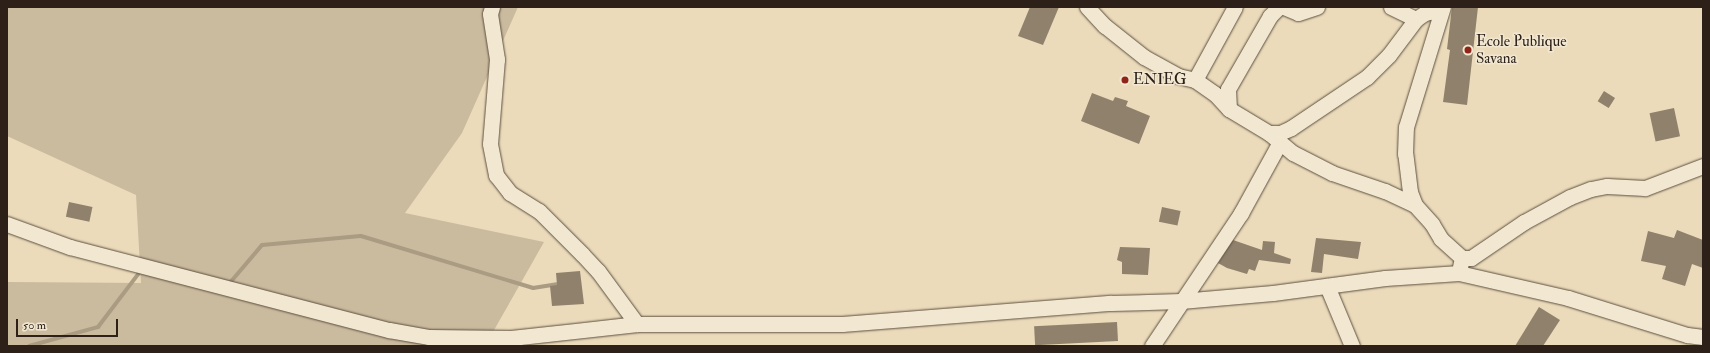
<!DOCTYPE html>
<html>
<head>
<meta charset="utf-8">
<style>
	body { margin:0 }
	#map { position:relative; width:1710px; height:353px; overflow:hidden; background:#ebdbba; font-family:"IM FELL Double Pica",serif }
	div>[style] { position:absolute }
	.green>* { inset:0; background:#cbbb9e }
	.stream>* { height:4px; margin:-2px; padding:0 2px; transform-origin:2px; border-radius:2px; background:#aa9b83 }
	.building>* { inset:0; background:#8f816c; transform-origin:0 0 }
	.roads { filter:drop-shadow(0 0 1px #5c4f40) drop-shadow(0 0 1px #5c4f40) }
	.street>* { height:15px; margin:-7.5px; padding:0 7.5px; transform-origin:7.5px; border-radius:7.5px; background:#f2e8d2 }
	.dots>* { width:11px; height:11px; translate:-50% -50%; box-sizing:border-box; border:2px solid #f2e8d2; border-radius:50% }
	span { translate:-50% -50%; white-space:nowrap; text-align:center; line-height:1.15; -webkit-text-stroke:3px #f2e8d2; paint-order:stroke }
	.poi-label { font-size:15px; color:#2c2018 }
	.left { translate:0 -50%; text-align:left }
	.frame { position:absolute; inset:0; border:8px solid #2c2018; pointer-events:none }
	.scale { position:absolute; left:16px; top:319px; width:102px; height:18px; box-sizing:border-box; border:2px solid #2c2018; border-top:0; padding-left:5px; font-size:12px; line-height:14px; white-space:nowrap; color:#2c2018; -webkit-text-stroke:3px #f2e8d2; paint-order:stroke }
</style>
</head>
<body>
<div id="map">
	<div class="green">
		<div style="clip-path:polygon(7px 7px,518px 7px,462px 133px,405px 213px,544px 242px,485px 346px,7px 346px,7px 282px,141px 283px,136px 195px,7px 136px)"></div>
	</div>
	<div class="stream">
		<div style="left:228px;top:285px;width:52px;rotate:-49.6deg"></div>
		<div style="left:262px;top:245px;width:99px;rotate:-5.2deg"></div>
		<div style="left:361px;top:236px;width:180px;rotate:16.8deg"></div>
		<div style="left:533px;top:288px;width:24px;rotate:-9deg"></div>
		<div style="left:29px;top:346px;width:72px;rotate:-15.4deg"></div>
		<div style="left:98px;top:327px;width:73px;rotate:-52.8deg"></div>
	</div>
	<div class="building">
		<div style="clip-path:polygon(1030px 7px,1059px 7px,1043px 45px,1018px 36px)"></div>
		<div style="clip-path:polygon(1452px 7px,1478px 7px,1467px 105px,1443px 102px,1450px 50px,1447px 49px)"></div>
		<div style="left:1604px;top:91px;width:13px;height:12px;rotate:32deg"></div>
		<div style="clip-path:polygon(1092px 93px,1113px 101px,1115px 97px,1128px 101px,1126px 106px,1150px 116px,1139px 144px,1081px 121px)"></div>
		<div style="left:1674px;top:108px;width:29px;height:25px;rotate:78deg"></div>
		<div style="left:69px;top:202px;width:24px;height:15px;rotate:12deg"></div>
		<div style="left:1162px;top:207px;width:19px;height:15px;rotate:12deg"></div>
		<div style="clip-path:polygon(1677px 230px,1703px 240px,1703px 268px,1692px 264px,1685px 286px,1662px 279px,1666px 266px,1641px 261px,1648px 231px,1674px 238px)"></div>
		<div style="clip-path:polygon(1316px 238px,1361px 242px,1358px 259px,1324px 254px,1322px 273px,1311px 272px)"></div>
		<div style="clip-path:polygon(1233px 240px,1262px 250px,1263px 241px,1275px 242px,1274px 253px,1291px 259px,1290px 264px,1259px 260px,1255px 271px,1249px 269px,1247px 274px,1227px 268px,1218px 263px)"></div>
		<div style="clip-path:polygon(1120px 247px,1150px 248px,1148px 275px,1122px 274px,1122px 262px,1117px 260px)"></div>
		<div style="clip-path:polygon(580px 271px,584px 304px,552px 306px,550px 286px,557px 285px,556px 273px)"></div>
		<div style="clip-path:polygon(1539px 307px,1560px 320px,1543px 346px,1515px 346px)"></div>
		<div style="left:1117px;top:322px;width:19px;height:83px;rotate:87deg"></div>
	</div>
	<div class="roads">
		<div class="street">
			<div style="left:492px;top:7px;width:7px;rotate:106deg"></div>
			<div style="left:490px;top:14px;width:46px;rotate:81.2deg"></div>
			<div style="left:497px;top:59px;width:85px;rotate:94.7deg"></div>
			<div style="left:490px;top:144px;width:32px;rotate:79deg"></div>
			<div style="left:496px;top:175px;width:23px;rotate:52deg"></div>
			<div style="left:510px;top:193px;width:34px;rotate:32deg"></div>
			<div style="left:539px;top:211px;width:61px;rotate:45deg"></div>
			<div style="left:582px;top:254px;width:23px;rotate:47deg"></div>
			<div style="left:598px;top:271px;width:66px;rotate:53.7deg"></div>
			<div style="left:1087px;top:7px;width:26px;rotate:47deg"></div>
			<div style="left:1105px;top:26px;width:50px;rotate:38.5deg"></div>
			<div style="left:1144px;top:57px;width:39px;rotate:29deg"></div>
			<div style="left:1178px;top:76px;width:17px;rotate:13deg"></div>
			<div style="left:1195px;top:80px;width:24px;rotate:35deg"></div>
			<div style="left:1215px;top:94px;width:21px;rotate:47deg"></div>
			<div style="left:1229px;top:109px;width:47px;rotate:31deg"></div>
			<div style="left:1269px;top:133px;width:31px;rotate:40deg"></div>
			<div style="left:1293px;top:153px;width:44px;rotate:27.1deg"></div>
			<div style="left:1332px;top:173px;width:56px;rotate:18.8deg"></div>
			<div style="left:1385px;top:191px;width:33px;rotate:25deg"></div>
			<div style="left:1415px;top:205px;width:25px;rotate:48deg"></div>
			<div style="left:1432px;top:224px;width:17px;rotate:59deg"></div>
			<div style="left:1441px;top:239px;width:28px;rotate:42deg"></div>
			<div style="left:1284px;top:7px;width:15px;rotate:23deg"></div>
			<div style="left:1298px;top:13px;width:20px;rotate:-18deg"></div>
			<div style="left:1391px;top:7px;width:28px;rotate:26deg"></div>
			<div style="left:1195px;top:80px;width:83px;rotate:-61.3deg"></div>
			<div style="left:1229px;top:109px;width:20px;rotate:-93deg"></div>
			<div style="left:1228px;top:89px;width:84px;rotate:-60.1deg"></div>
			<div style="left:1270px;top:16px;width:13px;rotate:-45deg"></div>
			<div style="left:1269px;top:133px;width:11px"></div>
			<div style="left:1280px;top:133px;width:12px;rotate:-24deg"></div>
			<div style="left:1291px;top:128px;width:92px;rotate:-33.9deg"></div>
			<div style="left:1367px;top:77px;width:31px;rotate:-45deg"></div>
			<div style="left:1389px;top:55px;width:45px;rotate:-53.1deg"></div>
			<div style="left:1416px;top:19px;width:11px;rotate:-34deg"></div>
			<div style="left:1425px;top:13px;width:16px;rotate:-11deg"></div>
			<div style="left:1415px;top:205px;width:14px;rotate:-111deg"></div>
			<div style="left:1410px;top:192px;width:38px;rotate:-97deg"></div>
			<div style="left:1405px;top:154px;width:27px;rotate:-88deg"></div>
			<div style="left:1406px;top:127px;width:126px;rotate:-72.9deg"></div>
			<div style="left:7px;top:224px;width:67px;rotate:20.1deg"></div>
			<div style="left:70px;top:247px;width:330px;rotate:14.6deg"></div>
			<div style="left:389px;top:330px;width:41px;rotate:9.9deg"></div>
			<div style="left:429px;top:337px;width:82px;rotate:0.7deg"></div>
			<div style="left:511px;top:338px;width:127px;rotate:-6.3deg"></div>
			<div style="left:637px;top:324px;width:205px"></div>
			<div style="left:842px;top:324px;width:270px;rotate:-4.5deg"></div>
			<div style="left:1111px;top:303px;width:70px;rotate:-1.6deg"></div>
			<div style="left:1181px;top:301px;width:92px;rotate:-5deg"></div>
			<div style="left:1273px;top:293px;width:113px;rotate:-7.6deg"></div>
			<div style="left:1385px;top:278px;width:74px;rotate:-3.9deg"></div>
			<div style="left:1459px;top:273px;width:112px;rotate:12.9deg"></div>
			<div style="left:1568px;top:298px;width:125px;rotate:17.3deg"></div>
			<div style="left:1687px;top:335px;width:16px;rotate:7deg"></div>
			<div style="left:1460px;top:267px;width:9px;rotate:-77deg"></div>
			<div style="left:1462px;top:258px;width:9px"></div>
			<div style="left:1471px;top:258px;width:64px;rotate:-34.2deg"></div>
			<div style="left:1524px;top:222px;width:52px;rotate:-28.5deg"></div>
			<div style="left:1570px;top:197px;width:22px;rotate:-21deg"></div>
			<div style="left:1591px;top:189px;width:16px;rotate:-11deg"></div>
			<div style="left:1607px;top:186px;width:38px;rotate:3deg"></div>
			<div style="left:1645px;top:188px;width:62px;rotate:-20.8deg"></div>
			<div style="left:1327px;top:286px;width:65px;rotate:67.4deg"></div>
			<div style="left:1152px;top:346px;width:160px;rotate:-56.2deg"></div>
			<div style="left:1241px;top:213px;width:79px;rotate:-61.2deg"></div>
		</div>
	</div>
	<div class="dots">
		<div style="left:1468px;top:50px;background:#8f2418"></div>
		<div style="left:1125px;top:80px;background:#8f2418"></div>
	</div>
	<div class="poi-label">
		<span class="left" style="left:1476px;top:50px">Ecole Publique<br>Savana</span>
		<span class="left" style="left:1133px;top:80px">ENIEG</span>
	</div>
	<div class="frame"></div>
	<div class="scale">50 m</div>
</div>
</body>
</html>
